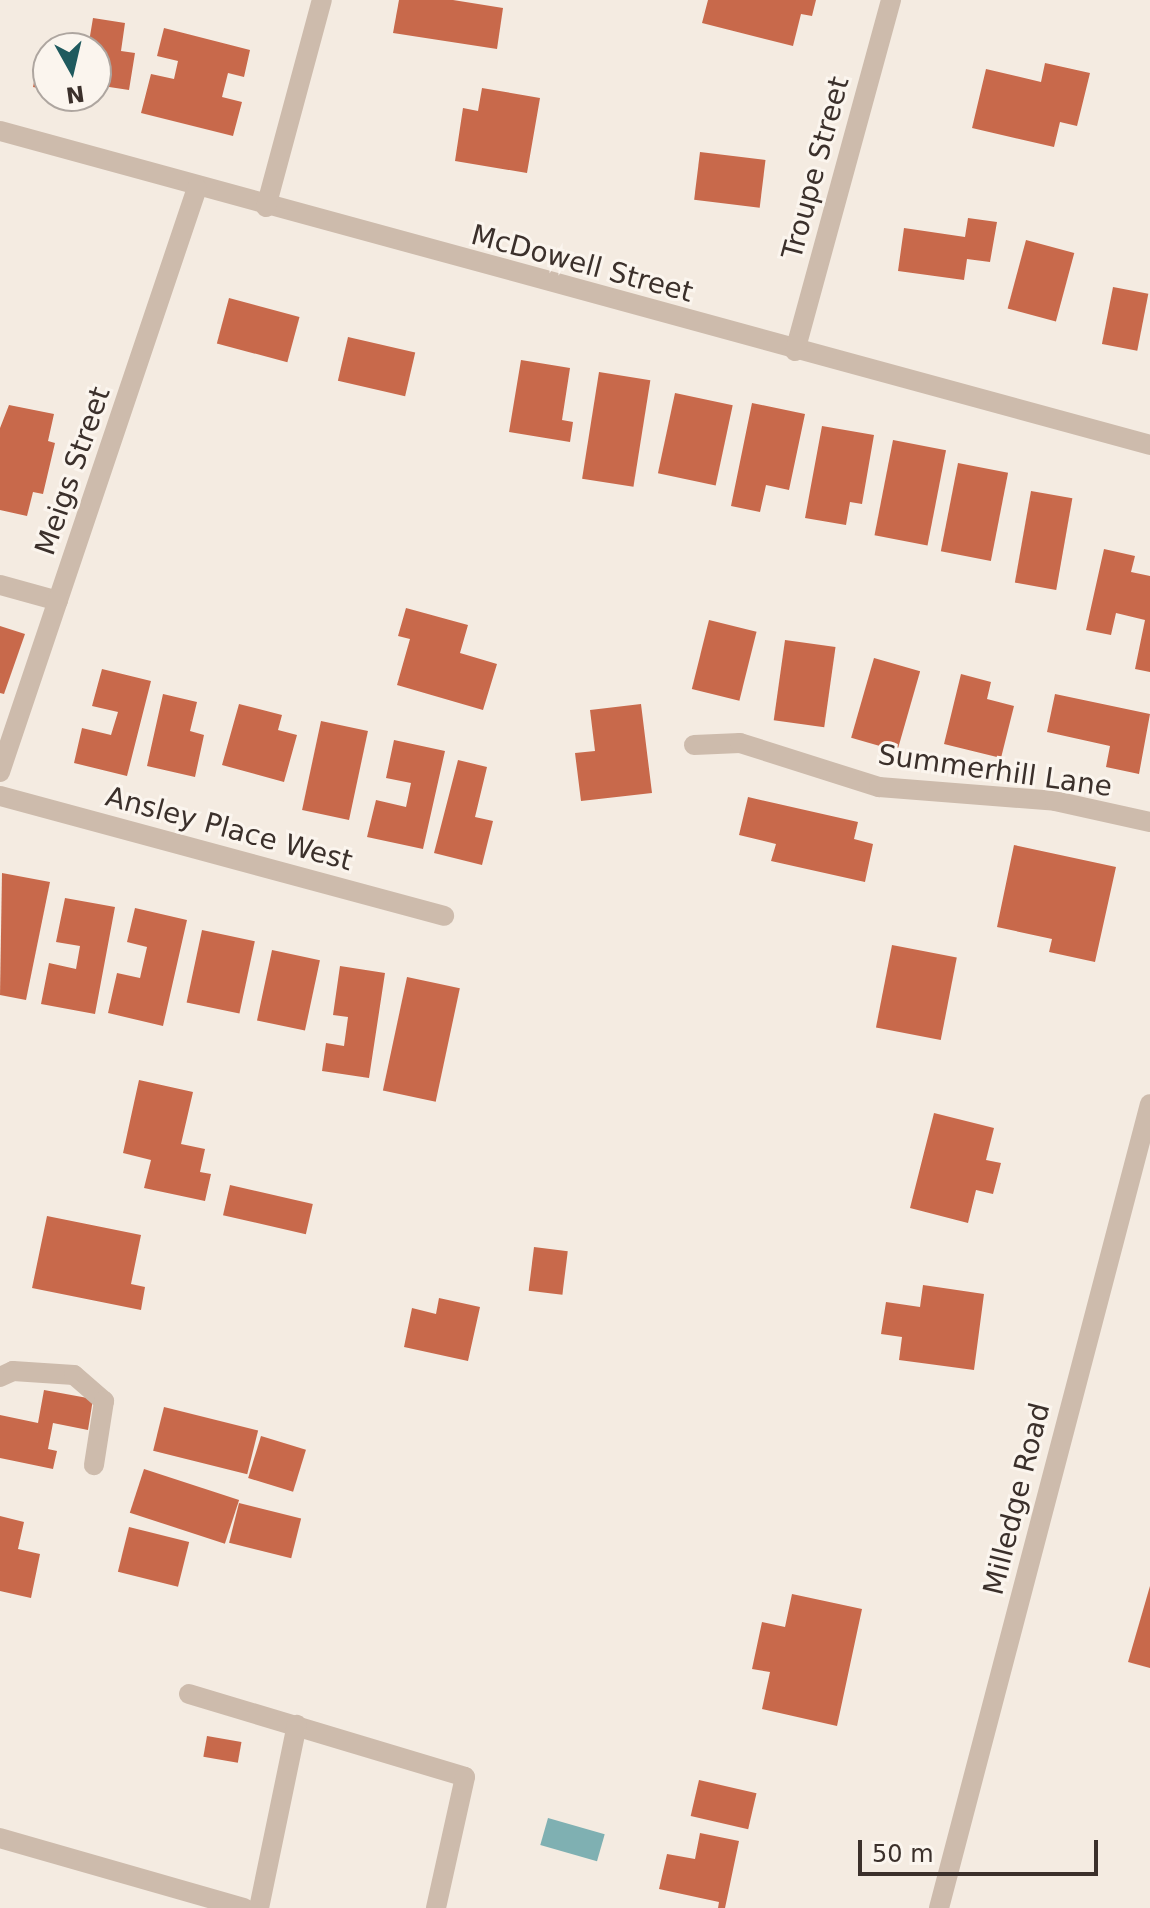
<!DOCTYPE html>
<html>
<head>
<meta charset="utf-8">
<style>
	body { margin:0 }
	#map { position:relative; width:1150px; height:1908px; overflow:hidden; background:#f4ebe1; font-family:"DejaVu Sans",sans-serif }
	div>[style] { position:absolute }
	.water>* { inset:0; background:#7fb0b2; transform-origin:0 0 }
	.building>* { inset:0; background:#c8694b; transform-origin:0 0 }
	.minor>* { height:20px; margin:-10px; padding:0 10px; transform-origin:10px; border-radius:10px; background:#cdbbac }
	span { translate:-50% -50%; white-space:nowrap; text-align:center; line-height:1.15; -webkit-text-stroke:6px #fbf5ee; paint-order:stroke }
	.street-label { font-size:28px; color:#3b302b }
	.north { position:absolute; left:32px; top:32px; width:80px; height:80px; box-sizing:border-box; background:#fbf5ee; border:2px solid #aea6a0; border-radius:50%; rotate:172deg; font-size:22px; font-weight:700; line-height:32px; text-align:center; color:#3b302b }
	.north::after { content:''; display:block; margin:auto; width:28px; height:36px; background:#1f5a5e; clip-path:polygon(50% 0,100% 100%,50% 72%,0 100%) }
	.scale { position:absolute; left:858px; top:1840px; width:240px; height:36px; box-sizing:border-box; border:4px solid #3b302b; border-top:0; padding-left:10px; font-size:24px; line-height:28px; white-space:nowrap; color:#3b302b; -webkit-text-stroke:6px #fbf5ee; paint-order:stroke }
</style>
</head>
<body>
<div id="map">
	<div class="water">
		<div style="left:548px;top:1818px;width:59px;height:28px;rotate:16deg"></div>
	</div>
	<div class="building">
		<div style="clip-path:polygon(399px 0,453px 0,503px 8px,497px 49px,393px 33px)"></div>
		<div style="clip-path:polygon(708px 0,816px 0,812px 16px,801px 14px,793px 46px,702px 23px)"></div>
		<div style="clip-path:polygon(93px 18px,125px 23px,121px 51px,135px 53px,129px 90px,96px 85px,96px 48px,88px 48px)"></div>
		<div style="clip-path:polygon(164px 28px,250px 50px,244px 77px,228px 73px,222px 97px,242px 102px,233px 136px,141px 113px,151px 74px,174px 79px,178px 61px,157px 56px)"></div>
		<div style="clip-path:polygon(41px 49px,48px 51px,48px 90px,33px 87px)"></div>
		<div style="clip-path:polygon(1045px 63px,1090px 73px,1077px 126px,1060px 122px,1054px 147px,972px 128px,986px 69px,1041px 82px)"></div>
		<div style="clip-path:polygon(482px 88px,540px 98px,527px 173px,455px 161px,463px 108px,478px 111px)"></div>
		<div style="left:700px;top:152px;width:66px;height:48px;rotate:7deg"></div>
		<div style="clip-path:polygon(968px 218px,997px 222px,990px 262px,967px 259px,964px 280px,898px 271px,904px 228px,965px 237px)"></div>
		<div style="left:1026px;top:240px;width:50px;height:71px;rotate:15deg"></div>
		<div style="left:1113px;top:287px;width:36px;height:58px;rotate:11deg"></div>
		<div style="left:229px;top:298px;width:73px;height:47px;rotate:15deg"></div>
		<div style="left:348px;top:337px;width:69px;height:45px;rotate:13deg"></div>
		<div style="clip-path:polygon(521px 360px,570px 368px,562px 420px,573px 422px,570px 442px,509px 432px)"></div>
		<div style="left:599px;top:372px;width:52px;height:108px;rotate:9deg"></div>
		<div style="left:675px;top:393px;width:59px;height:82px;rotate:12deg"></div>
		<div style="clip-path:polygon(752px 403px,805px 414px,789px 490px,766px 485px,760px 512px,731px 506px)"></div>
		<div style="clip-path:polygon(9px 405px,54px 414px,48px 441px,55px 443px,43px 494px,33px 492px,27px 516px,0 510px,0 428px)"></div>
		<div style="clip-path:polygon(822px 426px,874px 435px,862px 504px,850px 502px,846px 525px,805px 518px)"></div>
		<div style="left:893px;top:440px;width:54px;height:97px;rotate:11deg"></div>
		<div style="left:958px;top:463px;width:51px;height:90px;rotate:11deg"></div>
		<div style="left:1031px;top:491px;width:42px;height:93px;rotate:10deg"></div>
		<div style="clip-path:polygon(1104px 549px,1135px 556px,1131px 572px,1150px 576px,1150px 672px,1135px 669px,1145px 620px,1116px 613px,1111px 635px,1086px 630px)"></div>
		<div style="clip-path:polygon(406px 608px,468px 625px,460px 653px,497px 664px,483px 710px,397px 685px,410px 639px,398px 636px)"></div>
		<div style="left:709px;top:620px;width:49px;height:71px;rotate:14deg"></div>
		<div style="clip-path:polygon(0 626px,25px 634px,4px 694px,0 693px)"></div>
		<div style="left:785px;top:640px;width:51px;height:81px;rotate:8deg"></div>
		<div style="left:874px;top:658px;width:48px;height:83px;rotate:16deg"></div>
		<div style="clip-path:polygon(102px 669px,151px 681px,127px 776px,74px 763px,82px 728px,111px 735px,118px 712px,92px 706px)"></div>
		<div style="clip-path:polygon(961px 674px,991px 682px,987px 699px,1014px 706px,1001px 758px,944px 744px)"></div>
		<div style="clip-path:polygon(163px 694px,197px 702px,190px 731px,204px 735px,195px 777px,147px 766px)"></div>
		<div style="clip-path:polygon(1055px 694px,1150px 714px,1139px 774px,1106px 767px,1110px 746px,1047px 732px)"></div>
		<div style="clip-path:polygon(239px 704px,282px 715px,278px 730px,297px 735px,284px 782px,222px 765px)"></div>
		<div style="clip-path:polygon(641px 704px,652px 793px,581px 801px,575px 753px,595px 751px,590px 710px)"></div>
		<div style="left:321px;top:721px;width:48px;height:91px;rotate:12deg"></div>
		<div style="clip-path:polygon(394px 740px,445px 751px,423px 849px,367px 837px,376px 800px,406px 807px,411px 783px,386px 778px)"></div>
		<div style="clip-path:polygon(458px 760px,487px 767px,475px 817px,493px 821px,482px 865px,434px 853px)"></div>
		<div style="clip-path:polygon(748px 797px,858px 822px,854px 839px,873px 844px,865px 882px,771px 861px,776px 844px,739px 835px)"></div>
		<div style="clip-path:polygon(1014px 845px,1116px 867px,1095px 962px,1049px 952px,1052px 939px,997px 927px)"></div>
		<div style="clip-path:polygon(2px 873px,50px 882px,26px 1000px,0 995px)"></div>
		<div style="clip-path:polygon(65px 898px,115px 907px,95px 1014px,41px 1004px,49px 963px,76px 969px,80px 946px,56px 942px)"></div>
		<div style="clip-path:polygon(135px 908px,187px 920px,163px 1026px,108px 1013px,117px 973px,140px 978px,147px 947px,127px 942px)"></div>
		<div style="left:202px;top:930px;width:54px;height:74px;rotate:12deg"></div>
		<div style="left:892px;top:945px;width:66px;height:84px;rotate:11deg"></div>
		<div style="left:272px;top:950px;width:49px;height:72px;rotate:12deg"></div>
		<div style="clip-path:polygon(340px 966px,385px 973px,369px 1078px,322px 1071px,326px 1043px,344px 1046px,348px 1017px,333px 1015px)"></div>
		<div style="left:407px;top:977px;width:54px;height:116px;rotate:12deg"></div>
		<div style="clip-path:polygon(139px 1080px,193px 1092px,181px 1144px,205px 1149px,200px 1172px,211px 1174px,205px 1201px,144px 1188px,151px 1160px,123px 1153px)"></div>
		<div style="clip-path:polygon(934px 1113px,994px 1128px,986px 1160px,1001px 1163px,993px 1194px,976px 1190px,968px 1223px,910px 1208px)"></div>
		<div style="left:230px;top:1185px;width:85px;height:31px;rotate:13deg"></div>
		<div style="clip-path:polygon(47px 1216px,141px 1235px,131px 1284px,145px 1287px,141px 1310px,32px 1288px)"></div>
		<div style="left:534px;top:1247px;width:34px;height:44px;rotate:7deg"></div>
		<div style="clip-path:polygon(923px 1285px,984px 1294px,974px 1370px,899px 1360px,902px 1337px,881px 1334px,886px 1302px,920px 1307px)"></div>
		<div style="clip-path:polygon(439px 1298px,480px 1307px,468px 1361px,404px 1347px,412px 1308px,436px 1314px)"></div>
		<div style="clip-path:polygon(44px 1390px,93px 1399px,88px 1430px,53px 1423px,48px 1449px,57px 1451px,53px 1469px,0 1458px,0 1415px,38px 1423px)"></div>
		<div style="left:164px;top:1407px;width:97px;height:45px;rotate:14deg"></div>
		<div style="left:261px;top:1436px;width:47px;height:44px;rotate:17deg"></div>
		<div style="left:144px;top:1469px;width:100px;height:46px;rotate:18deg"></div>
		<div style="left:239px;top:1503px;width:64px;height:41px;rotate:14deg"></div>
		<div style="clip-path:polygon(0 1516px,24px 1522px,18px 1549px,40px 1554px,31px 1598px,0 1591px)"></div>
		<div style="left:129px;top:1527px;width:62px;height:46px;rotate:14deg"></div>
		<div style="clip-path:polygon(1150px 1586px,1150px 1668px,1128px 1662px)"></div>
		<div style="clip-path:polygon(792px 1594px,862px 1609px,837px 1726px,762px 1709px,770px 1672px,752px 1669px,762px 1622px,785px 1627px)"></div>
		<div style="left:207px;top:1736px;width:35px;height:21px;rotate:10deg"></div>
		<div style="left:699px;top:1780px;width:59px;height:37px;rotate:13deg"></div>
		<div style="clip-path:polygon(700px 1833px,739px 1841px,725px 1908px,718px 1908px,719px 1902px,659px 1889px,667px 1854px,695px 1859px)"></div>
	</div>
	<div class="minor">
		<div style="left:0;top:131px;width:1192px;rotate:15.27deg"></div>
		<div style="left:266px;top:207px;width:214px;rotate:-74.9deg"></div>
		<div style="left:795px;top:351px;width:364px;rotate:-74.7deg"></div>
		<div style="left:0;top:585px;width:60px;rotate:15.4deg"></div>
		<div style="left:694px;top:745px;width:46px;rotate:-2.5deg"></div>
		<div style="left:740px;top:743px;width:146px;rotate:17.6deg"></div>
		<div style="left:879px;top:787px;width:177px;rotate:4.5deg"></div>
		<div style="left:1055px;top:801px;width:97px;rotate:12.5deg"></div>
		<div style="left:0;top:772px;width:616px;rotate:-71.36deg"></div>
		<div style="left:0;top:796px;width:460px;rotate:15.1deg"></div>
		<div style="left:0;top:1377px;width:14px;rotate:-25deg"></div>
		<div style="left:13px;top:1371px;width:61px;rotate:3.8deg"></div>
		<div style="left:74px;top:1375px;width:40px;rotate:41deg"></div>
		<div style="left:104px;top:1401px;width:65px;rotate:98.9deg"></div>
		<div style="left:189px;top:1694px;width:288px;rotate:16.7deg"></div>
		<div style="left:465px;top:1777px;width:134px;rotate:102.5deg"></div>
		<div style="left:0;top:1838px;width:254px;rotate:16deg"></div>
		<div style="left:259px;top:1908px;width:187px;rotate:-78.3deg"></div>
		<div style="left:939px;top:1908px;width:831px;rotate:-75.3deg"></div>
	</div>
	<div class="street-label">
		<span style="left:816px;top:168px;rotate:-75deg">Troupe Street</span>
		<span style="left:582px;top:264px;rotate:15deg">McDowell Street</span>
		<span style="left:73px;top:471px;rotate:-71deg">Meigs Street</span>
		<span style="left:995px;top:771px;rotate:8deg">Summerhill Lane</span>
		<span style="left:229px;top:829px;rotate:15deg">Ansley Place West</span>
		<span style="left:1017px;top:1499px;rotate:-76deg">Milledge Road</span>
	</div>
	<div class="north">N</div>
	<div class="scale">50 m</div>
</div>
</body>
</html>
